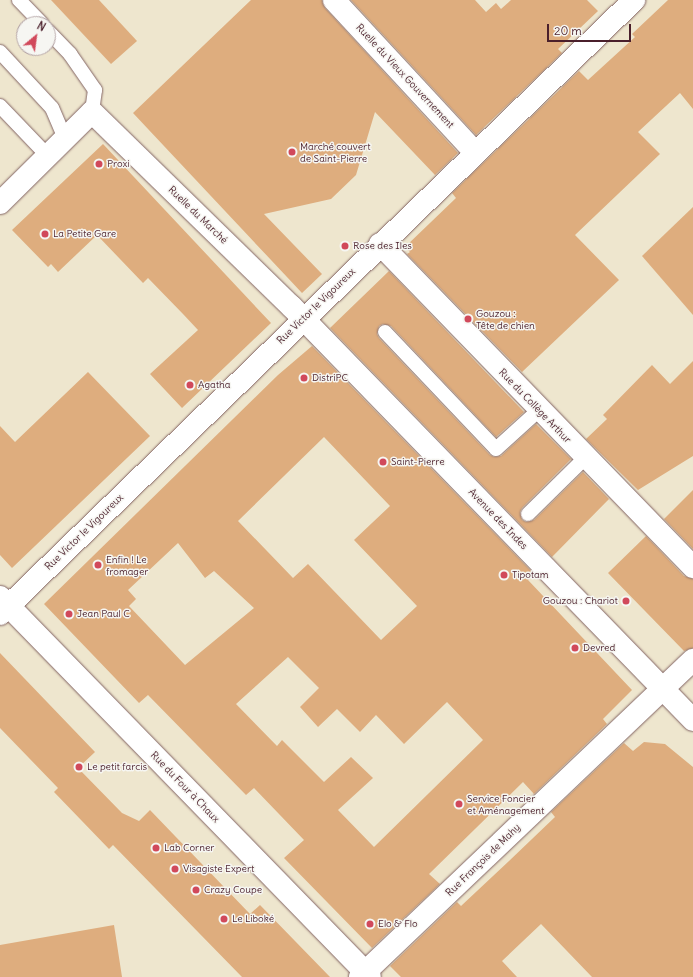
<!DOCTYPE html>
<html>
<head>
<meta charset="utf-8">
<style>
	body { margin:0 }
	#map { position:relative; width:693px; height:977px; overflow:hidden; background:#eee6ce; font-family:Delius,sans-serif }
	div>[style] { position:absolute }
	.building>* { inset:0; background:#dead7e }
	.roads { filter:drop-shadow(0 0 1px #836564) drop-shadow(0 0 1px #836564) }
	.service>* { height:14px; margin:-7px; padding:0 7px; transform-origin:7px; border-radius:7px; background:#fff }
	.minor>* { height:22px; margin:-11px; padding:0 11px; transform-origin:11px; border-radius:11px; background:#fff }
	.dots>* { width:11px; height:11px; translate:-50% -50%; box-sizing:border-box; border:2px solid #f6f6f2; border-radius:50% }
	span { translate:-50% -50%; white-space:nowrap; text-align:center; line-height:1.15; -webkit-text-stroke:3px #f6f6f2; paint-order:stroke }
	.street-label { font-size:10px; color:#4a1f2b }
	.poi-label { font-size:10px; color:#4a1f2b }
	.left { translate:0 -50%; text-align:left }
	.right { translate:-100% -50%; text-align:right }
	.north { position:absolute; left:16px; top:16px; width:40px; height:40px; box-sizing:border-box; background:#f6f6f2; border:1px solid #b1a0a2; border-radius:50%; rotate:29deg; font-size:11px; font-weight:700; line-height:16px; text-align:center; color:#4a1f2b }
	.north::after { content:''; display:block; margin:auto; width:14px; height:18px; background:#d1495b; clip-path:polygon(50% 0,100% 100%,50% 72%,0 100%) }
	.scale { position:absolute; left:547px; top:24px; width:84px; height:18px; box-sizing:border-box; border:2px solid #4a1f2b; border-top:0; padding-left:5px; font-size:12px; line-height:14px; white-space:nowrap; color:#4a1f2b; -webkit-text-stroke:3px #f6f6f2; paint-order:stroke }
</style>
</head>
<body>
<div id="map">
	<div class="building">
		<div style="clip-path:polygon(51px 0,99px 0,137px 41px,111px 64px)"></div>
		<div style="clip-path:polygon(251px 0,322px 0,325px 8px,458px 153px,435px 175px,375px 112px,356px 175px,331px 199px,264px 214px,322px 274px,302px 293px,133px 113px)"></div>
		<div style="clip-path:polygon(351px 0,475px 0,486px 12px,496px 3px,501px 9px,511px 0,587px 0,598px 11px,558px 49px,562px 53px,476px 135px)"></div>
		<div style="clip-path:polygon(668px 0,693px 0,693px 109px,680px 93px,638px 132px,660px 154px,575px 235px,619px 280px,522px 372px,407px 254px,410px 252px,405px 247px,456px 198px,452px 193px,579px 71px,588px 80px,635px 37px,632px 34px)"></div>
		<div style="clip-path:polygon(103px 144px,271px 323px,182px 408px,150px 374px,198px 330px,183px 314px,148px 278px,143px 283px,97px 235px,58px 272px,51px 264px,48px 267px,12px 230px)"></div>
		<div style="clip-path:polygon(693px 207px,693px 315px,642px 256px)"></div>
		<div style="clip-path:polygon(389px 271px,524px 412px,496px 437px,391px 326px,383px 324px,379px 326px,377px 334px,379px 338px,490px 455px,494px 457px,501px 456px,536px 424px,571px 459px,522px 508px,520px 512px,522px 520px,526px 522px,534px 520px,583px 472px,609px 499px,552px 557px,330px 328px)"></div>
		<div style="clip-path:polygon(evenodd,312px 346px,534px 574px,528px 580px,632px 690px,603px 719px,607px 724px,534px 794px,523px 782px,429px 874px,440px 884px,372px 948px,284px 858px,304px 840px,254px 788px,246px 795px,148px 695px,139px 703px,44px 604px,278px 375px,312px 346px,324px 437px,390px 506px,354px 540px,417px 606px,381px 640px,308px 564px,293px 578px,238px 521px,324px 437px,312px 346px,178px 543px,205px 578px,214px 571px,254px 608px,185px 665px,129px 606px,136px 599px,128px 590px,178px 543px,312px 346px,288px 657px,319px 688px,300px 707px,318px 727px,337px 709px,360px 732px,376px 715px,404px 744px,447px 702px,483px 740px,374px 847px,338px 810px,373px 778px,351px 757px,324px 782px,282px 740px,277px 746px,236px 704px,288px 657px)"></div>
		<div style="clip-path:polygon(693px 361px,693px 456px,638px 490px,586px 439px,607px 419px,603px 415px,652px 365px,670px 384px)"></div>
		<div style="clip-path:polygon(88px 372px,150px 436px,12px 568px,0 555px,0 426px,15px 442px)"></div>
		<div style="clip-path:polygon(693px 490px,693px 549px,664px 519px)"></div>
		<div style="clip-path:polygon(646px 536px,684px 576px,693px 579px,693px 648px,684px 651px,608px 573px)"></div>
		<div style="clip-path:polygon(0 653px,95px 752px,78px 768px,122px 813px,139px 821px,150px 810px,250px 914px,260px 905px,330px 977px,242px 977px,113px 845px,109px 849px,54px 792px,58px 788px,0 728px)"></div>
		<div style="clip-path:polygon(644px 742px,665px 744px,693px 767px,693px 977px,592px 977px,541px 924px,502px 961px,517px 977px,401px 977px,390px 966px,457px 902px,461px 906px,509px 861px,555px 817px,551px 812px,624px 743px,633px 751px)"></div>
		<div style="clip-path:polygon(114px 925px,122px 977px,0 977px,0 945px)"></div>
	</div>
	<div class="roads">
		<div class="service">
			<div style="left:19px;top:0;width:33px;rotate:46deg"></div>
			<div style="left:48px;top:31px;width:32px;rotate:46deg"></div>
			<div style="left:70px;top:54px;width:44px;rotate:55.2deg"></div>
			<div style="left:95px;top:90px;width:22px;rotate:98deg"></div>
			<div style="left:0;top:52px;width:76px;rotate:47.1deg"></div>
			<div style="left:52px;top:108px;width:34px;rotate:67deg"></div>
			<div style="left:0;top:106px;width:69px;rotate:46.2deg"></div>
			<div style="left:385px;top:332px;width:161px;rotate:46.5deg"></div>
			<div style="left:496px;top:449px;width:58px;rotate:-42.2deg"></div>
			<div style="left:528px;top:514px;width:80px;rotate:-44.5deg"></div>
		</div>
		<div class="minor">
			<div style="left:334px;top:0;width:207px;rotate:47.2deg"></div>
			<div style="left:0;top:203px;width:129px;rotate:-44.7deg"></div>
			<div style="left:92px;top:112px;width:278px;rotate:44.3deg"></div>
			<div style="left:291px;top:306px;width:577px;rotate:45.84deg"></div>
			<div style="left:380px;top:244px;width:450px;rotate:45.9deg"></div>
			<div style="left:0;top:597px;width:530px;rotate:45.76deg"></div>
			<div style="left:0;top:614px;width:883px;rotate:-44.08deg"></div>
			<div style="left:360px;top:977px;width:460px;rotate:-43.6deg"></div>
		</div>
	</div>
	<div class="dots">
		<div style="left:292px;top:152px;background:#d1495b"></div>
		<div style="left:99px;top:164px;background:#d1495b"></div>
		<div style="left:45px;top:234px;background:#d1495b"></div>
		<div style="left:345px;top:246px;background:#d1495b"></div>
		<div style="left:468px;top:319px;background:#d1495b"></div>
		<div style="left:304px;top:378px;background:#d1495b"></div>
		<div style="left:190px;top:385px;background:#d1495b"></div>
		<div style="left:383px;top:462px;background:#d1495b"></div>
		<div style="left:98px;top:565px;background:#d1495b"></div>
		<div style="left:504px;top:575px;background:#d1495b"></div>
		<div style="left:626px;top:601px;background:#d1495b"></div>
		<div style="left:69px;top:614px;background:#d1495b"></div>
		<div style="left:575px;top:648px;background:#d1495b"></div>
		<div style="left:79px;top:767px;background:#d1495b"></div>
		<div style="left:459px;top:804px;background:#d1495b"></div>
		<div style="left:156px;top:848px;background:#d1495b"></div>
		<div style="left:175px;top:869px;background:#d1495b"></div>
		<div style="left:196px;top:890px;background:#d1495b"></div>
		<div style="left:224px;top:919px;background:#d1495b"></div>
		<div style="left:370px;top:924px;background:#d1495b"></div>
	</div>
	<div class="street-label">
		<span style="left:405px;top:76px;rotate:47deg">Ruelle du Vieux Gouvernement</span>
		<span style="left:198px;top:215px;rotate:44deg">Ruelle du Marché</span>
		<span style="left:316px;top:306px;rotate:-44deg">Rue Victor le Vigoureux</span>
		<span style="left:535px;top:406px;rotate:46deg">Rue du Collège Arthur</span>
		<span style="left:498px;top:519px;rotate:46deg">Avenue des Indes</span>
		<span style="left:84px;top:532px;rotate:-44deg">Rue Victor le Vigoureux</span>
		<span style="left:185px;top:787px;rotate:46deg">Rue du Four à Chaux</span>
		<span style="left:483px;top:860px;rotate:-44deg">Rue François de Mahy</span>
	</div>
	<div class="poi-label">
		<span class="left" style="left:300px;top:152px">Marché couvert<br>de Saint-Pierre</span>
		<span class="left" style="left:107px;top:164px">Proxi</span>
		<span class="left" style="left:53px;top:234px">La Petite Gare</span>
		<span class="left" style="left:353px;top:246px">Rose des Iles</span>
		<span class="left" style="left:476px;top:319px">Gouzou :<br>Tête de chien</span>
		<span class="left" style="left:312px;top:378px">DistriPC</span>
		<span class="left" style="left:198px;top:385px">Agatha</span>
		<span class="left" style="left:391px;top:462px">Saint-Pierre</span>
		<span class="left" style="left:106px;top:565px">Enfin ! Le<br>fromager</span>
		<span class="left" style="left:512px;top:575px">Tipotam</span>
		<span class="right" style="left:618px;top:601px">Gouzou : Chariot</span>
		<span class="left" style="left:77px;top:614px">Jean Paul C</span>
		<span class="left" style="left:583px;top:648px">Devred</span>
		<span class="left" style="left:87px;top:767px">Le petit farcis</span>
		<span class="left" style="left:467px;top:804px">Service Foncier<br>et Aménagement</span>
		<span class="left" style="left:164px;top:848px">Lab Corner</span>
		<span class="left" style="left:183px;top:869px">Visagiste Expert</span>
		<span class="left" style="left:204px;top:890px">Crazy Coupe</span>
		<span class="left" style="left:232px;top:919px">Le Liboké</span>
		<span class="left" style="left:378px;top:924px">Elo &amp; Flo</span>
	</div>
	<div class="north">N</div>
	<div class="scale">20 m</div>
</div>
</body>
</html>
